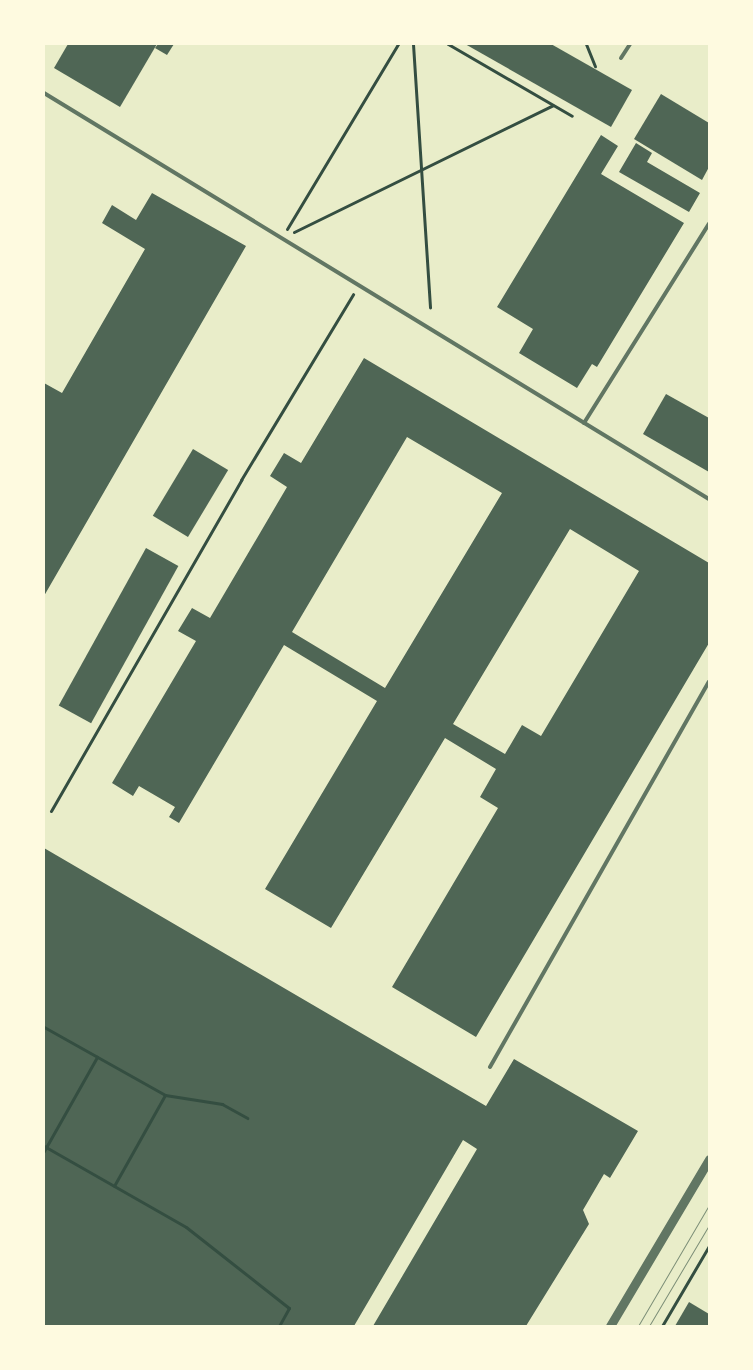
<!DOCTYPE html>
<html>
<head>
<meta charset="utf-8">
<style>
	body { margin:0 }
	#map { position:relative; width:753px; height:1370px; overflow:hidden; background:#e9edc9; font-family:"Crimson Pro",serif }
	div>[style] { position:absolute }
	.building>* { inset:0; background:#4f6655; transform-origin:0 0 }
	.path>* { height:3px; margin:-1.5px; padding:0 1.5px; transform-origin:1.5px; border-radius:1.5px; background:#344e41 }
	.service>* { height:4px; margin:-2px; padding:0 2px; transform-origin:2px; border-radius:2px; background:#617663 }
	.tertiary>* { height:9px; margin:-4.5px; padding:0 4.5px; transform-origin:4.5px; border-radius:4.5px; background:#617663 }
	.tram>* { height:1px; margin:-0.5px; padding:0 0.5px; transform-origin:0.5px; border-radius:0.5px; background:#7c8e77 }
	span { translate:-50% -50%; white-space:nowrap; text-align:center; line-height:1.15; -webkit-text-stroke:4.5px #fefae0; paint-order:stroke }
	.frame { position:absolute; inset:0; border:45px solid #fefae0; pointer-events:none }
</style>
</head>
<body>
<div id="map">
	<div class="building">
		<div style="clip-path:polygon(68px 44px,157px 44px,120px 107px,54px 68px)"></div>
		<div style="clip-path:polygon(158px 44px,174px 44px,167px 55px,155px 48px)"></div>
		<div style="clip-path:polygon(465px 44px,551px 44px,632px 90px,611px 127px)"></div>
		<div style="clip-path:polygon(661px 94px,709px 123px,709px 167px,702px 180px,634px 139px)"></div>
		<div style="clip-path:polygon(601px 135px,618px 146px,601px 174px,684px 223px,597px 367px,592px 364px,577px 388px,519px 353px,533px 329px,497px 307px)"></div>
		<div style="clip-path:polygon(636px 143px,652px 153px,647px 162px,700px 193px,689px 212px,619px 172px)"></div>
		<div style="clip-path:polygon(152px 193px,246px 246px,44px 596px,44px 383px,62px 393px,145px 249px,102px 223px,112px 205px,136px 220px)"></div>
		<div style="clip-path:polygon(evenodd,364px 358px,709px 563px,709px 643px,476px 1037px,392px 987px,498px 808px,480px 797px,496px 769px,445px 738px,331px 928px,265px 889px,377px 701px,284px 645px,179px 823px,169px 817px,175px 807px,139px 786px,133px 796px,112px 783px,196px 641px,178px 631px,192px 608px,210px 618px,287px 487px,270px 476px,284px 453px,301px 463px,364px 358px,407px 437px,502px 493px,385px 688px,292px 632px,407px 437px,364px 358px,570px 529px,639px 571px,541px 736px,522px 725px,505px 754px,453px 724px,570px 529px)"></div>
		<div style="clip-path:polygon(666px 394px,709px 418px,709px 472px,643px 434px)"></div>
		<div style="left:193px;top:449px;width:41px;height:78px;rotate:31deg"></div>
		<div style="left:146px;top:548px;width:37px;height:180px;rotate:29deg"></div>
		<div style="clip-path:polygon(44px 848px,486px 1106px,514px 1059px,638px 1131px,610px 1178px,604px 1174px,583px 1210px,589px 1224px,526px 1326px,373px 1326px,477px 1149px,463px 1140px,354px 1326px,44px 1326px)"></div>
		<div style="clip-path:polygon(689px 1302px,709px 1314px,709px 1326px,675px 1326px)"></div>
	</div>
	<div class="path">
		<div style="left:413px;top:44px;width:264px;rotate:86.3deg"></div>
		<div style="left:448px;top:44px;width:143px;rotate:30.1deg"></div>
		<div style="left:586px;top:44px;width:24px;rotate:68deg"></div>
		<div style="left:287px;top:229px;width:216px;rotate:-59deg"></div>
		<div style="left:294px;top:232px;width:288px;rotate:-26.1deg"></div>
		<div style="left:51px;top:811px;width:382px;rotate:-60.1deg"></div>
		<div style="left:241px;top:480px;width:217px;rotate:-58.9deg"></div>
		<div style="left:44px;top:1027px;width:139px;rotate:29.3deg"></div>
		<div style="left:165px;top:1095px;width:104px;rotate:119.3deg"></div>
		<div style="left:165px;top:1095px;width:58px;rotate:9deg"></div>
		<div style="left:222px;top:1104px;width:29px;rotate:29deg"></div>
		<div style="left:44px;top:1146px;width:163px;rotate:29.7deg"></div>
		<div style="left:186px;top:1227px;width:131px;rotate:38.2deg"></div>
		<div style="left:289px;top:1308px;width:21px;rotate:119deg"></div>
		<div style="left:44px;top:1151px;width:108px;rotate:-60.6deg"></div>
		<div style="left:662px;top:1326px;width:93px;rotate:-59.6deg"></div>
	</div>
	<div class="service">
		<div style="left:621px;top:58px;width:17px;rotate:-57deg"></div>
		<div style="left:44px;top:93px;width:779px;rotate:31.41deg"></div>
		<div style="left:584px;top:423px;width:235px;rotate:-57.9deg"></div>
		<div style="left:490px;top:1067px;width:443px;rotate:-60.4deg"></div>
	</div>
	<div class="tertiary">
		<div style="left:610px;top:1326px;width:194px;rotate:-59.3deg"></div>
	</div>
	<div class="tram">
		<div style="left:638px;top:1326px;width:140px;rotate:-59.6deg"></div>
		<div style="left:649px;top:1326px;width:117px;rotate:-59.3deg"></div>
	</div>
	<div class="frame"></div>
</div>
</body>
</html>
